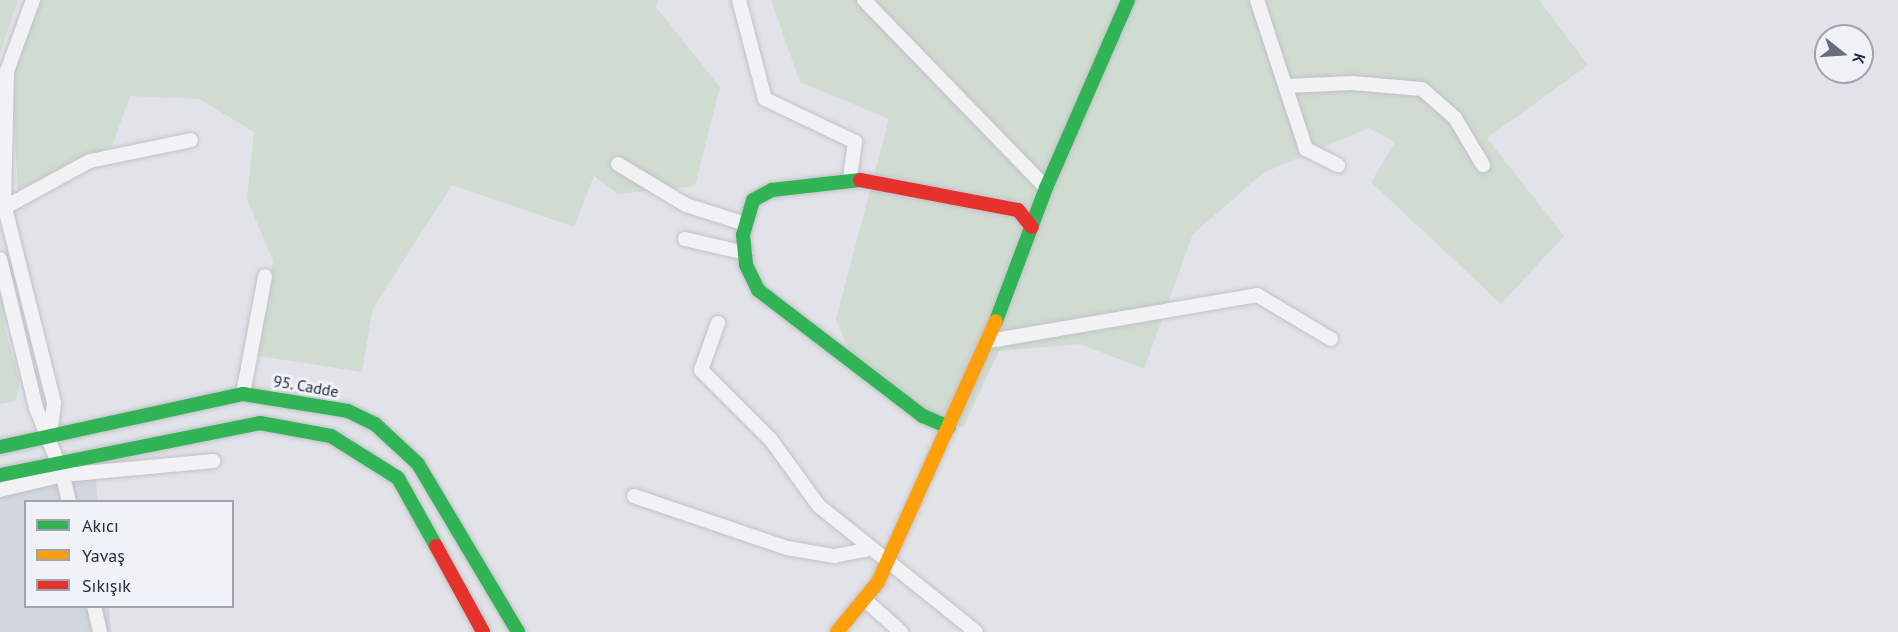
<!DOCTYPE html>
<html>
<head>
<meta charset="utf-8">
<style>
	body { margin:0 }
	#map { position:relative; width:1898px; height:632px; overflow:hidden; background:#e2e3e8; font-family:"PT Sans",sans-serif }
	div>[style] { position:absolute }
	.built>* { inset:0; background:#d2d6de }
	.green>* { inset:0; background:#d0dbd2 }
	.roads { filter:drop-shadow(0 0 2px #c0c1c6) drop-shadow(0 0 2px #c0c1c6) }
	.street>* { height:14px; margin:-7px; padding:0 7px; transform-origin:7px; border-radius:7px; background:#f2f2f4 }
	.fast>* { height:14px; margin:-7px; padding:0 7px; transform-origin:7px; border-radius:7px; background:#30b455 }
	.slow>* { height:14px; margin:-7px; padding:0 7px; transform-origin:7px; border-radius:7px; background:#ff9f0a }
	.jam>* { height:14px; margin:-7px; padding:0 7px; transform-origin:7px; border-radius:7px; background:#e5322d }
	span { translate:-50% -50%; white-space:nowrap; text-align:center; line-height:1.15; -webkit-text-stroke:6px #eff2f7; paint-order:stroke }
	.street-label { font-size:16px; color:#262d43 }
	.legend { position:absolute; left:24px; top:500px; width:210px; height:108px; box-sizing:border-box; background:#eff2f7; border:2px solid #9fa3af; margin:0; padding:8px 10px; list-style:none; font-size:18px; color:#262d43 }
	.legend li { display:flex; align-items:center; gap:12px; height:30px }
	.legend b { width:30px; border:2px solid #9fa3af }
	.north { position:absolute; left:1814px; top:24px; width:60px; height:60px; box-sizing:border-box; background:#eff2f7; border:2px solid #9fa3af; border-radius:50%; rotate:107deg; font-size:16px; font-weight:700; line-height:24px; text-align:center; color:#262d43 }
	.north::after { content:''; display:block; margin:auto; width:21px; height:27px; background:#686d7d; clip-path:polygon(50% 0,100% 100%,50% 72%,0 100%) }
</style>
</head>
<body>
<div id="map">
	<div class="built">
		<div style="clip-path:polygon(94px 462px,98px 501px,26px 502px,26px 606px,109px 607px,111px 632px,0 632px,0 484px)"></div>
	</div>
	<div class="green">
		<div style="clip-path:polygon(0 0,18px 0,0 53px)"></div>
		<div style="clip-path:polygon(43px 0,658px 0,656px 7px,720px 87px,695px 186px,618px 194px,594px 176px,574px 227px,452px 185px,373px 308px,362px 372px,253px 355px,273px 261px,247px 199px,254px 132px,199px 99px,130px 96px,112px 146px,18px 190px,13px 109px,16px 57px)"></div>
		<div style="clip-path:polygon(771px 0,1539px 0,1588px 65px,1487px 138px,1564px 236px,1501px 304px,1371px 182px,1395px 142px,1369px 128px,1263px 173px,1193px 234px,1144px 369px,1080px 344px,999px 351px,963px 428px,925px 408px,849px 350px,836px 319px,889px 119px,800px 82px)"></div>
		<div style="clip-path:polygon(0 259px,5px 329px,20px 382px,16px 401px,0 404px)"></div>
	</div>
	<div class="roads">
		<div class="street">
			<div style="left:33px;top:0;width:76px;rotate:110.1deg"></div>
			<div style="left:7px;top:71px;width:133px;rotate:91.3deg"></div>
			<div style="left:4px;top:204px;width:205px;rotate:75.9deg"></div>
			<div style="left:54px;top:403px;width:33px;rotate:97deg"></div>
			<div style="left:739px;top:0;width:102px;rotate:75.3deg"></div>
			<div style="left:765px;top:99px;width:100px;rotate:25.5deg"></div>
			<div style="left:855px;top:142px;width:37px;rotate:98deg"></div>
			<div style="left:864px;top:0;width:262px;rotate:45.9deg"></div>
			<div style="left:1257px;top:0;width:157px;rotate:71.8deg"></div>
			<div style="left:1306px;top:149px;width:36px;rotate:27deg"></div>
			<div style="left:1287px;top:86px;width:65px;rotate:-2.6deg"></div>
			<div style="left:1352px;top:83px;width:70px;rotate:4.9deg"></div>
			<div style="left:1422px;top:89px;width:44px;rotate:41.3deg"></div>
			<div style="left:1455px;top:118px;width:55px;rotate:59.2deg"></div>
			<div style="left:618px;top:164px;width:79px;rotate:31.1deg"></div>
			<div style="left:686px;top:205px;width:63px;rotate:17.6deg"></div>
			<div style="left:0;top:210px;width:102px;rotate:-28.6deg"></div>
			<div style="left:90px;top:161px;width:103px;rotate:-11.7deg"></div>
			<div style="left:685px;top:239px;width:62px;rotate:13.1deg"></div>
			<div style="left:0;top:259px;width:153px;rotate:76.4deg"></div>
			<div style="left:36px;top:408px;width:72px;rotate:68.1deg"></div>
			<div style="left:63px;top:475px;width:65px;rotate:166.6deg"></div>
			<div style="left:718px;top:323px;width:50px;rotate:109.9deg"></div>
			<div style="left:701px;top:370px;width:99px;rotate:45deg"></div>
			<div style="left:771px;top:440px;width:82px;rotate:54deg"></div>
			<div style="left:819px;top:506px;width:201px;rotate:38.7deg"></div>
			<div style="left:989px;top:341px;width:272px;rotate:-9.7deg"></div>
			<div style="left:1257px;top:295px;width:86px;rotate:30.7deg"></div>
			<div style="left:243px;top:394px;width:120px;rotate:-79.4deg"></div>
			<div style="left:634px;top:496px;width:162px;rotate:18.8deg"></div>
			<div style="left:787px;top:548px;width:48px;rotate:9.7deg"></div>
			<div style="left:834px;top:556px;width:38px;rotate:-11deg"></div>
			<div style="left:69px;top:502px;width:28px;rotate:-103deg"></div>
			<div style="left:63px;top:475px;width:151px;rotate:-5.3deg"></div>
			<div style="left:864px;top:599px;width:50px;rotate:41.7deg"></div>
			<div style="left:94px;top:606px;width:27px;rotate:77deg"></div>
		</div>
		<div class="fast">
			<div style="left:860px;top:180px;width:89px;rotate:173.5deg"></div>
			<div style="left:772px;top:190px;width:21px;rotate:152deg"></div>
			<div style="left:753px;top:200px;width:36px;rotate:106deg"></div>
			<div style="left:743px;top:235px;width:30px;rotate:84deg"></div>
			<div style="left:746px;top:265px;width:28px;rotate:64deg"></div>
			<div style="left:758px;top:290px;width:208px;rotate:37.4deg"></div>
			<div style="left:923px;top:416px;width:28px;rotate:23deg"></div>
			<div style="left:996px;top:321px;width:142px;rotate:-69.4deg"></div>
			<div style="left:1046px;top:188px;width:205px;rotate:-66.4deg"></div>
			<div style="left:0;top:447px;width:249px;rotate:-12.3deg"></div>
			<div style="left:243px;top:394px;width:106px;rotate:9.2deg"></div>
			<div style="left:348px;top:411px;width:30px;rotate:26deg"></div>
			<div style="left:375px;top:424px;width:59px;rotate:42.9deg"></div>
			<div style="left:418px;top:464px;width:196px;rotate:59.2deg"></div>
			<div style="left:0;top:475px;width:265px;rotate:-11.3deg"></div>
			<div style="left:260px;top:423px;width:72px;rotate:10.4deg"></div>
			<div style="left:331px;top:436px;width:79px;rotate:32.1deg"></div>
			<div style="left:398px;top:478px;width:78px;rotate:60.8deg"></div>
		</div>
		<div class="slow">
			<div style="left:837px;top:632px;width:65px;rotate:-50.6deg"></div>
			<div style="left:878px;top:582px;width:286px;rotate:-65.7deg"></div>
		</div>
		<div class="jam">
			<div style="left:860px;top:180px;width:161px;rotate:10.8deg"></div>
			<div style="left:1018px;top:210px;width:22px;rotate:51deg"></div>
			<div style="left:436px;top:546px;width:98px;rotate:61.3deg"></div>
		</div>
	</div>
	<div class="street-label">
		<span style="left:306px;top:386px;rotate:10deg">95. Cadde</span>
	</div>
	<ul class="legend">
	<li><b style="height:8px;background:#30b455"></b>Akıcı</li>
	<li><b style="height:8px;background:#ff9f0a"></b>Yavaş</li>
	<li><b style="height:8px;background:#e5322d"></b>Sıkışık</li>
	</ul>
	<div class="north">K</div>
</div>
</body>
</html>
